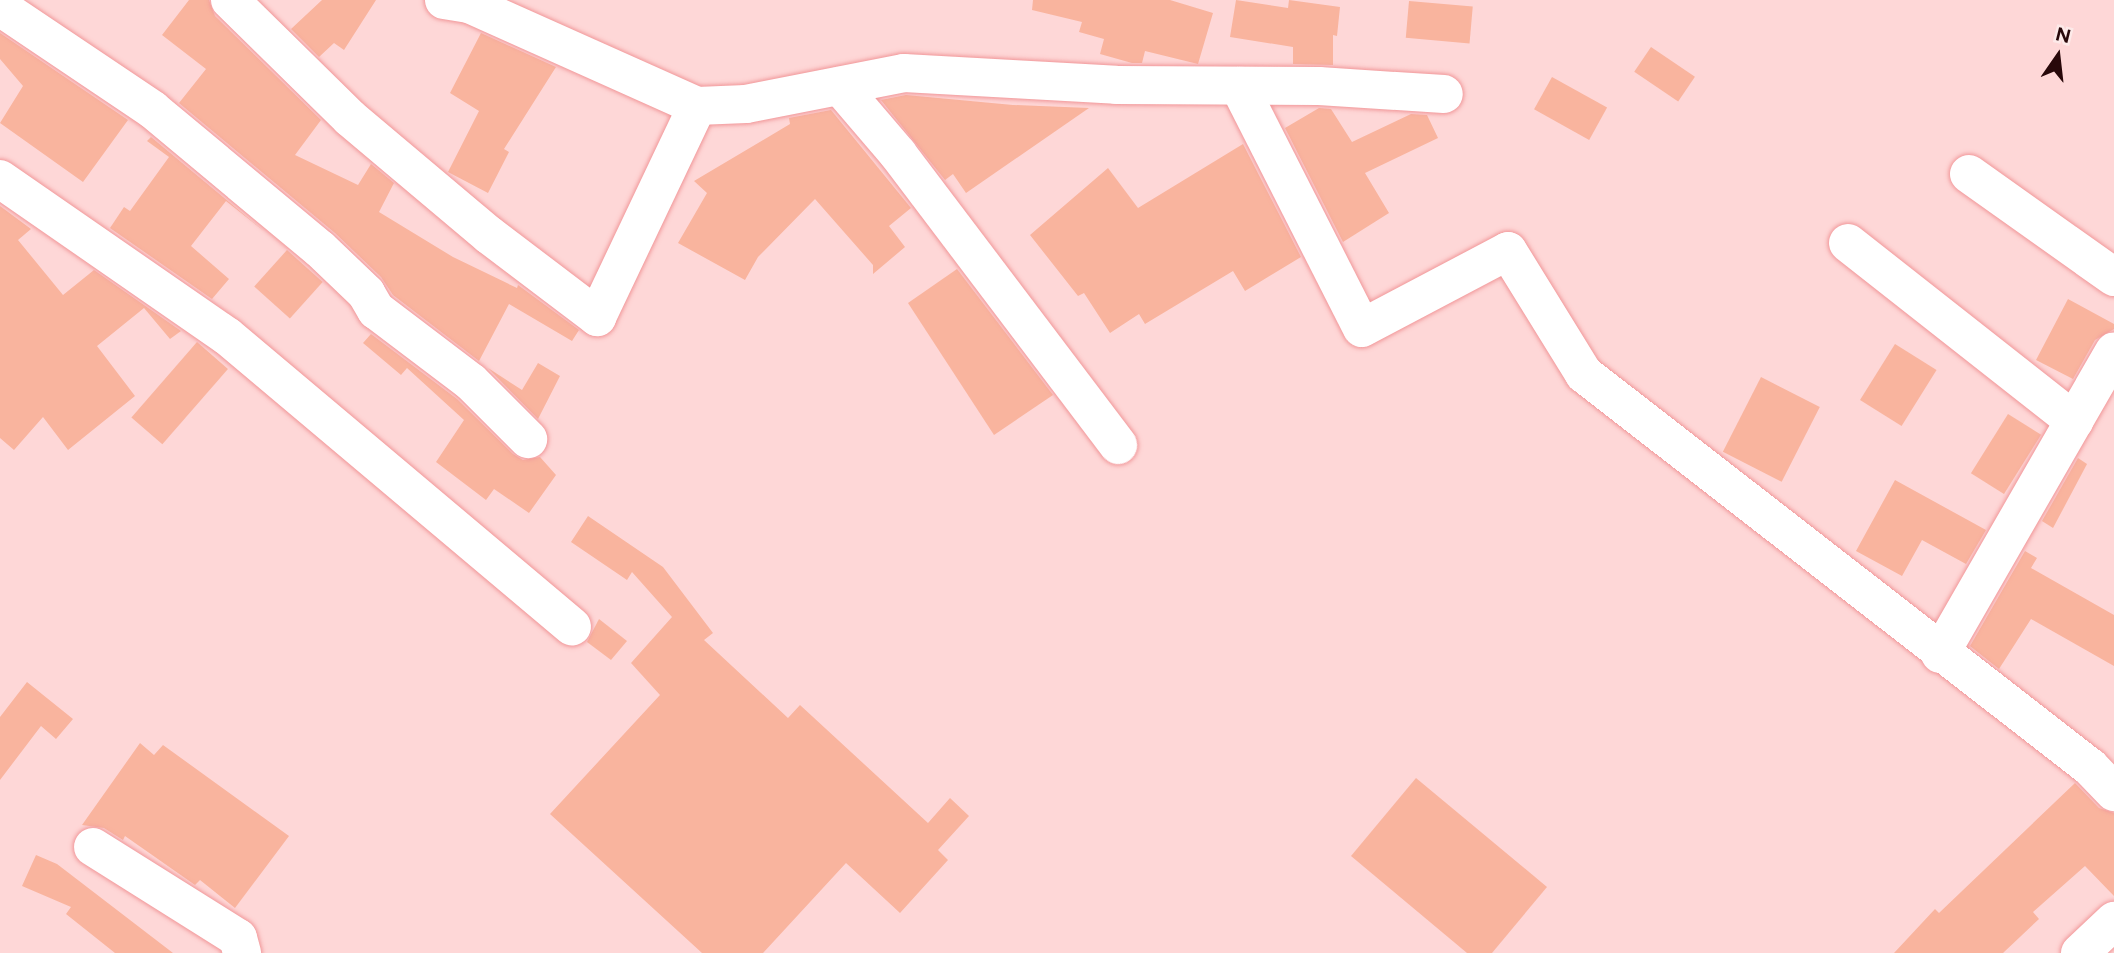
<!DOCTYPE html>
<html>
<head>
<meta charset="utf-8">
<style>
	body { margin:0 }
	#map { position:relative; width:2114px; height:953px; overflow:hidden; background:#fed7d7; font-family:Figtree,sans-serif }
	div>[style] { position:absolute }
	.building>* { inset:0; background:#f9b49e; transform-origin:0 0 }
	.roads { filter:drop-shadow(0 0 2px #f19799) drop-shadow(0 0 2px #f19799) }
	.street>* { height:38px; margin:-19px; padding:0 19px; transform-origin:19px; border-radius:19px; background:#fff }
	.secondary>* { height:38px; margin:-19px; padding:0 19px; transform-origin:19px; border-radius:19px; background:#fff }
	span { translate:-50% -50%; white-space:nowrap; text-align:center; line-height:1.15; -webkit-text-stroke:5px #fdeae9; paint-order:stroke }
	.north { position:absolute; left:2023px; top:21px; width:70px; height:70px; -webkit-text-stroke:5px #fdeae9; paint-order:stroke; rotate:14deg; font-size:19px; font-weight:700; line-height:28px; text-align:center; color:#28080a }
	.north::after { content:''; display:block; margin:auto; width:24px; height:32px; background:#28080a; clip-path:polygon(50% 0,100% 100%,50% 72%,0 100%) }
</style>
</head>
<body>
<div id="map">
	<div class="building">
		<div style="clip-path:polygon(189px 0,209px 0,215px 16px,321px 120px,295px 155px,358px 185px,371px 164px,394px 183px,379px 212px,453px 257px,517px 288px,518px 285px,579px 330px,572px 341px,509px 304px,479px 361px,393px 295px,381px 277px,335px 233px,179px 103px,206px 69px,162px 35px)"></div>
		<div style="clip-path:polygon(322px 0,376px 0,344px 50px,334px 43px,319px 57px,291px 29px)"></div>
		<div style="clip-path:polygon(1033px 0,1170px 0,1213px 13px,1198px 64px,1145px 51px,1142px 63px,1132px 63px,1100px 54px,1104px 39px,1079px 32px,1082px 22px,1032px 10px)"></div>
		<div style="clip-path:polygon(1236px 0,1288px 8px,1289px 0,1340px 7px,1337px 36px,1333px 35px,1333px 65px,1293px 64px,1293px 47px,1230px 37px)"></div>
		<div style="left:1409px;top:1px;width:64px;height:37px;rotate:5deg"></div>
		<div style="clip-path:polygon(0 33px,128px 120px,83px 182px,0 123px,23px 86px,0 59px)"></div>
		<div style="clip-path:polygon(481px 33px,556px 67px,504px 149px,509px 152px,488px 193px,448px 172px,479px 111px,450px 93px)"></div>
		<div style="left:1651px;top:47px;width:53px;height:30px;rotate:34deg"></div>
		<div style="left:1552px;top:77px;width:63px;height:37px;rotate:29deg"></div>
		<div style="clip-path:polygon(906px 95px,1013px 105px,1089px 108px,966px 193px,953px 174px,945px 180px,881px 100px)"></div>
		<div style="clip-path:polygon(1319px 108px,1331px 109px,1352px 142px,1411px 114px,1427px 115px,1438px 138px,1365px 173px,1389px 213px,1343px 242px,1285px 128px)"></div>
		<div style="clip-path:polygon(831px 110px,911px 208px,889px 226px,905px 247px,873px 274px,873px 265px,815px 199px,758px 257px,745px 280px,678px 243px,707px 193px,694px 181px,790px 124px,789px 118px)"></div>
		<div style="clip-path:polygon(151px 137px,265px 232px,226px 201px,191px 246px,229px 279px,212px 299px,110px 228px,124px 207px,130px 211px,169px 157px,147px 141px)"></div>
		<div style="clip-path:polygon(1243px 144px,1301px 257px,1245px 291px,1233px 271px,1145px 324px,1139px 314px,1110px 333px,1084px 293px,1078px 296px,1030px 235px,1108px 168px,1138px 208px)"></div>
		<div style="clip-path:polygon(0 206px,31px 229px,18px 240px,63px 295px,94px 270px,181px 331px,170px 339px,144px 308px,97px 346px,135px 396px,68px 450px,43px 417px,14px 450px,0 438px)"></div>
		<div style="left:287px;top:250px;width:48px;height:49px;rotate:42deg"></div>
		<div style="clip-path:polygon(957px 269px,1053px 395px,994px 435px,908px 303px)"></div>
		<div style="clip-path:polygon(2068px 299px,2114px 324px,2114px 329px,2095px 340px,2073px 379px,2036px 360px)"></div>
		<div style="clip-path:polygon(371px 334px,457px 399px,513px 454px,523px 460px,540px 457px,556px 475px,529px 513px,494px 489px,486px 500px,436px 462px,464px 420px,407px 368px,401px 375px,363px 343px)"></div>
		<div style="left:197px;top:342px;width:41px;height:100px;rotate:41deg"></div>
		<div style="left:1895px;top:344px;width:49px;height:66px;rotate:32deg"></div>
		<div style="clip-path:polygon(538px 363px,560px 376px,538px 419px,488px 368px,522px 390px)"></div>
		<div style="left:1761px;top:377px;width:66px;height:84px;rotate:27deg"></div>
		<div style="left:2008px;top:414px;width:39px;height:70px;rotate:32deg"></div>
		<div style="clip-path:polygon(2078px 458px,2087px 464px,2053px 528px,2042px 521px)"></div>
		<div style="clip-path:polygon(1895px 480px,1986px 530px,1966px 564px,1922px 540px,1902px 576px,1856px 551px)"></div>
		<div style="clip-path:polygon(588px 516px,663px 567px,713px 633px,704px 640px,788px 718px,800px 705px,928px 823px,950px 798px,969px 816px,938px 850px,948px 860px,900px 913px,846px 863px,763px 953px,702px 953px,550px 814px,660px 695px,631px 663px,672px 617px,632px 572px,627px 580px,571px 542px)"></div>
		<div style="clip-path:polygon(2025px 551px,2037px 558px,2031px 568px,2114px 615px,2114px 666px,2031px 619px,1999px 669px,1970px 646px)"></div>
		<div style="clip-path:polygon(599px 619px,627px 641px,611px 660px,587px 642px)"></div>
		<div style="clip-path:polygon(27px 682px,73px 719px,56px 739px,41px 726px,0 780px,0 717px)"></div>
		<div style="clip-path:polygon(140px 743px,154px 755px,163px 745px,289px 836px,235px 908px,200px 880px,195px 885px,125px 836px,123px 840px,104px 828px,82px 825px)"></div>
		<div style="clip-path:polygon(1416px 778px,1547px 887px,1492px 953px,1467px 953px,1351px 856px)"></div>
		<div style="clip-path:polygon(2075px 783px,2099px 808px,2114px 813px,2114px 896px,2085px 866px,2033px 912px,2039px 919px,2003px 953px,1894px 953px,1935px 909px,1939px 913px)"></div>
		<div style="clip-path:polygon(36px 855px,57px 864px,173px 953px,115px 953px,66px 914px,71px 907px,22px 886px)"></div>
	</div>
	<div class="roads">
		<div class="street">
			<div style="left:230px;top:0;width:168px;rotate:44.5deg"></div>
			<div style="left:350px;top:118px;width:182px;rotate:40.1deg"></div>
			<div style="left:489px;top:235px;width:136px;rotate:37.2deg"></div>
			<div style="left:597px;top:317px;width:233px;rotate:-64.6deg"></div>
			<div style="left:444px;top:0;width:25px;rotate:9deg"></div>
			<div style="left:469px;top:4px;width:250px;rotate:24.1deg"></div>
			<div style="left:697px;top:106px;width:49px;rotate:-2.3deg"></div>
			<div style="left:746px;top:104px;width:161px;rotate:-11.1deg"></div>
			<div style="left:904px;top:73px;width:212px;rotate:3.2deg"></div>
			<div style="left:1116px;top:85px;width:203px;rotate:0.3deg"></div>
			<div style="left:1319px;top:86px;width:125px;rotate:3.7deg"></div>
			<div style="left:0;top:7px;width:184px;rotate:33.9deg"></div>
			<div style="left:153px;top:110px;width:217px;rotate:39.8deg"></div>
			<div style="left:320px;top:249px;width:64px;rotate:43.7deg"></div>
			<div style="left:366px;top:293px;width:20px;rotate:60deg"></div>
			<div style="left:376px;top:310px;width:119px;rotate:37.2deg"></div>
			<div style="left:471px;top:382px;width:81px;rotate:45deg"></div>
			<div style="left:840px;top:86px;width:89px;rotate:49.5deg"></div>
			<div style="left:898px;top:154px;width:365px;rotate:52.9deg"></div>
			<div style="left:1239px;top:86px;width:271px;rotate:63.1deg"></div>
			<div style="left:1362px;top:328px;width:165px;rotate:-27.8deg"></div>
			<div style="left:1508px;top:251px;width:145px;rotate:58.3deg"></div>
			<div style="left:1584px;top:374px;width:641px;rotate:37.84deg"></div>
			<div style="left:2090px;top:767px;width:35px;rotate:46deg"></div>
			<div style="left:1969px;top:174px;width:178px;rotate:35.4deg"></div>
			<div style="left:0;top:179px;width:276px;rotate:34.7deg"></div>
			<div style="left:227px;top:336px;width:451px;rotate:40.1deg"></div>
			<div style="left:1848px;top:243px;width:288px;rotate:38.2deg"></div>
			<div style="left:1940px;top:654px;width:349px;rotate:-60.1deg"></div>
			<div style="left:93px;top:847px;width:171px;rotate:32.1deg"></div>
			<div style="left:238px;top:938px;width:16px;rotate:75deg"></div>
		</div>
		<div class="secondary">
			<div style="left:2080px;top:953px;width:47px;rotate:-43.3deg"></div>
		</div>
	</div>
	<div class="north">N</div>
</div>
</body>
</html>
